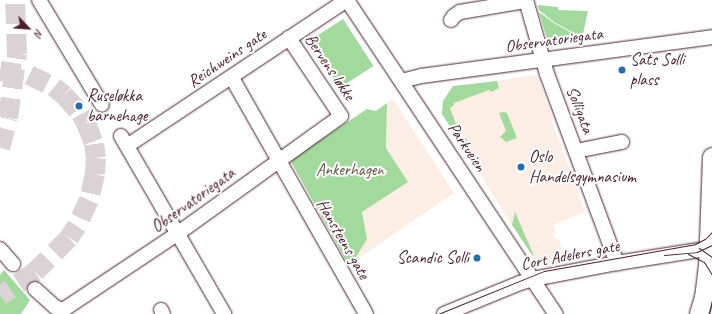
<!DOCTYPE html>
<html>
<head>
<meta charset="utf-8">
<style>
	body { margin:0 }
	#map { position:relative; width:712px; height:314px; overflow:hidden; background:#fff; font-family:Caveat,sans-serif }
	div>[style] { position:absolute }
	.built>* { inset:0; background:#fdeee5 }
	.green>* { inset:0; background:#a2d99d; transform-origin:0 0 }
	.highway-tunnel>* { height:20px; margin-top:-10px; transform-origin:0; background:repeating-linear-gradient(90deg,#dbd2d5 0 20px,transparent 0 30px) }
	.roads { filter:drop-shadow(0 0 1px #4a1f2b) drop-shadow(0 0 1px #4a1f2b) }
	.minor>* { height:14px; margin:-7px; padding:0 7px; transform-origin:7px; border-radius:7px; background:#fff }
	.major>* { height:18px; margin:-9px; padding:0 9px; transform-origin:9px; border-radius:9px; background:#fff }
	.tram>* { height:1px; margin:-0.5px; padding:0 0.5px; transform-origin:0.5px; border-radius:0.5px; background:#4a1f2b }
	.dots>* { width:11px; height:11px; translate:-50% -50%; box-sizing:border-box; border:2px solid #fff; border-radius:50% }
	span { translate:-50% -50%; white-space:nowrap; text-align:center; line-height:1.15; -webkit-text-stroke:4px #fff; paint-order:stroke }
	.street-label { font-size:17px; color:#4a1f2b }
	.poi-label { font-size:17px; color:#4a1f2b }
	.left { translate:0 -50%; text-align:left }
	.right { translate:-100% -50%; text-align:right }
	.park-label { font-size:17px; color:#64574d }
	.north { position:absolute; left:8px; top:8px; width:40px; height:40px; -webkit-text-stroke:3px #fff; paint-order:stroke; rotate:115deg; font-size:11px; font-weight:700; line-height:16px; text-align:center; color:#4a1f2b }
	.north::after { content:''; display:block; margin:auto; width:14px; height:18px; background:#4a1f2b; clip-path:polygon(50% 0,100% 100%,50% 72%,0 100%) }
</style>
</head>
<body>
<div id="map">
	<div class="built">
		<div style="clip-path:polygon(533px 75px,537px 76px,553px 119px,551px 119px,585px 212px,553px 225px,556px 233px,553px 235px,555px 239px,558px 238px,559px 240px,565px 261px,549px 264px,548px 262px,538px 266px,534px 256px,532px 255px,506px 216px,442px 114px,443px 101px,453px 86px,479px 84px)"></div>
		<div style="clip-path:polygon(393px 99px,454px 193px,353px 262px,367px 239px,362px 212px,407px 182px,386px 148px,387px 103px)"></div>
	</div>
	<div class="green">
		<div style="clip-path:polygon(538px 5px,558px 7px,558px 10px,588px 11px,582px 38px,554px 22px,539px 10px)"></div>
		<div style="clip-path:polygon(539px 12px,554px 23px,582px 39px,582px 41px,549px 45px)"></div>
		<div style="left:343px;top:19px;width:56px;height:40px;rotate:57deg"></div>
		<div style="clip-path:polygon(497px 81px,499px 88px,491px 92px,489px 90px,454px 103px,454px 105px,450px 108px,462px 140px,466px 138px,474px 161px,473px 162px,442px 114px,443px 101px,453px 86px)"></div>
		<div style="clip-path:polygon(387px 103px,386px 148px,408px 182px,362px 212px,367px 239px,353px 262px,348px 264px,290px 160px,367px 109px,376px 111px)"></div>
		<div style="clip-path:polygon(504px 112px,507px 113px,517px 138px,506px 142px,500px 137px,506px 131px,499px 113px)"></div>
		<div style="clip-path:polygon(515px 212px,534px 256px,532px 255px,512px 225px)"></div>
		<div style="clip-path:polygon(4px 270px,30px 300px,21px 314px,0 314px,0 275px)"></div>
	</div>
	<div class="highway-tunnel">
		<div style="left:0;top:71px;width:29px;rotate:8deg"></div>
		<div style="left:29px;top:75px;width:28px;rotate:26deg"></div>
		<div style="left:54px;top:87px;width:13px;rotate:39deg"></div>
		<div style="left:64px;top:95px;width:25px;rotate:48deg"></div>
		<div style="left:81px;top:114px;width:10px;rotate:61deg"></div>
		<div style="left:86px;top:123px;width:22px;rotate:69deg"></div>
		<div style="left:94px;top:144px;width:14px;rotate:82deg"></div>
		<div style="left:96px;top:158px;width:16px;rotate:94deg"></div>
		<div style="left:95px;top:174px;width:27px;rotate:103deg"></div>
		<div style="left:89px;top:200px;width:29px;rotate:115deg"></div>
		<div style="left:77px;top:226px;width:14px;rotate:124deg"></div>
		<div style="left:69px;top:238px;width:48px;rotate:135deg"></div>
		<div style="left:35px;top:272px;width:42px;rotate:145.6deg"></div>
		<div style="left:0;top:148px;width:31px;rotate:-75deg"></div>
		<div style="left:8px;top:118px;width:65px;rotate:-82deg"></div>
		<div style="left:17px;top:54px;width:54px;rotate:-92.1deg"></div>
	</div>
	<div class="roads">
		<div class="minor">
			<div style="left:39px;top:0;width:122px;rotate:59deg"></div>
			<div style="left:526px;top:0;width:77px;rotate:74.2deg"></div>
			<div style="left:547px;top:74px;width:202px;rotate:69.7deg"></div>
			<div style="left:451px;top:20px;width:5px;rotate:-53deg"></div>
			<div style="left:454px;top:16px;width:7px;rotate:-34deg"></div>
			<div style="left:460px;top:12px;width:67px;rotate:-9.5deg"></div>
			<div style="left:232px;top:78px;width:271px;rotate:60.4deg"></div>
			<div style="left:401px;top:81px;width:21px;rotate:-14deg"></div>
			<div style="left:421px;top:76px;width:294px;rotate:-7.6deg"></div>
			<div style="left:121px;top:136px;width:206px;rotate:59.9deg"></div>
			<div style="left:127px;top:146px;width:264px;rotate:-33.6deg"></div>
			<div style="left:347px;top:0;width:377px;rotate:56.4deg"></div>
			<div style="left:576px;top:151px;width:47px;rotate:-11.1deg"></div>
			<div style="left:0;top:249px;width:20px;rotate:49deg"></div>
			<div style="left:35px;top:289px;width:27px;rotate:42deg"></div>
			<div style="left:55px;top:307px;width:9px;rotate:21deg"></div>
			<div style="left:63px;top:310px;width:137px;rotate:-33.7deg"></div>
			<div style="left:177px;top:234px;width:202px;rotate:-35.7deg"></div>
			<div style="left:341px;top:116px;width:94px;rotate:-123.7deg"></div>
			<div style="left:161px;top:310px;width:4px;rotate:63deg"></div>
			<div style="left:444px;top:314px;width:82px;rotate:-22.2deg"></div>
			<div style="left:520px;top:283px;width:14px;rotate:-17deg"></div>
			<div style="left:533px;top:279px;width:86px;rotate:-10.8deg"></div>
			<div style="left:617px;top:263px;width:96px;rotate:-9deg"></div>
		</div>
		<div class="major">
			<div style="left:699px;top:314px;width:17px;rotate:-73deg"></div>
			<div style="left:704px;top:298px;width:31px;rotate:-83deg"></div>
			<div style="left:708px;top:267px;width:110px;rotate:-87.9deg"></div>
		</div>
	</div>
	<div class="tram">
		<div style="left:699px;top:248px;width:16px;rotate:35deg"></div>
		<div style="left:688px;top:254px;width:18px;rotate:27deg"></div>
		<div style="left:704px;top:262px;width:15px;rotate:58deg"></div>
		<div style="left:664px;top:255px;width:33px;rotate:-5deg"></div>
		<div style="left:697px;top:252px;width:17px;rotate:-25deg"></div>
		<div style="left:438px;top:314px;width:114px;rotate:-22.1deg"></div>
		<div style="left:544px;top:271px;width:153px;rotate:-10.1deg"></div>
		<div style="left:695px;top:244px;width:11px;rotate:-27deg"></div>
		<div style="left:705px;top:239px;width:10px;rotate:-45deg"></div>
		<div style="left:709px;top:314px;width:14px;rotate:-78deg"></div>
	</div>
	<div class="dots">
		<div style="left:622px;top:70px;background:#1f6fb2"></div>
		<div style="left:79px;top:106px;background:#1f6fb2"></div>
		<div style="left:521px;top:167px;background:#1f6fb2"></div>
		<div style="left:477px;top:258px;background:#1f6fb2"></div>
	</div>
	<div class="street-label">
		<span style="left:554px;top:40px;rotate:-8deg">Observatoriegata</span>
		<span style="left:227px;top:58px;rotate:-34deg">Reichweins gate</span>
		<span style="left:330px;top:67px;rotate:56deg">Bervens løkke</span>
		<span style="left:580px;top:110px;rotate:69deg">Solligata</span>
		<span style="left:467px;top:147px;rotate:56deg">Parkveien</span>
		<span style="left:193px;top:200px;rotate:-36deg">Observatoriegata</span>
		<span style="left:343px;top:239px;rotate:60deg">Hansteens gate</span>
		<span style="left:570px;top:255px;rotate:-11deg">Cort Adelers gate</span>
	</div>
	<div class="poi-label">
		<span class="left" style="left:630px;top:70px">Sats Solli<br>plass</span>
		<span class="left" style="left:87px;top:106px">Ruseløkka<br>barnehage</span>
		<span class="left" style="left:529px;top:167px">Oslo<br>Handelsgymnasium</span>
		<span class="right" style="left:469px;top:258px">Scandic Solli</span>
	</div>
	<div class="park-label">
		<span style="left:350px;top:170px">Ankerhagen</span>
	</div>
	<div class="north">N</div>
</div>
</body>
</html>
